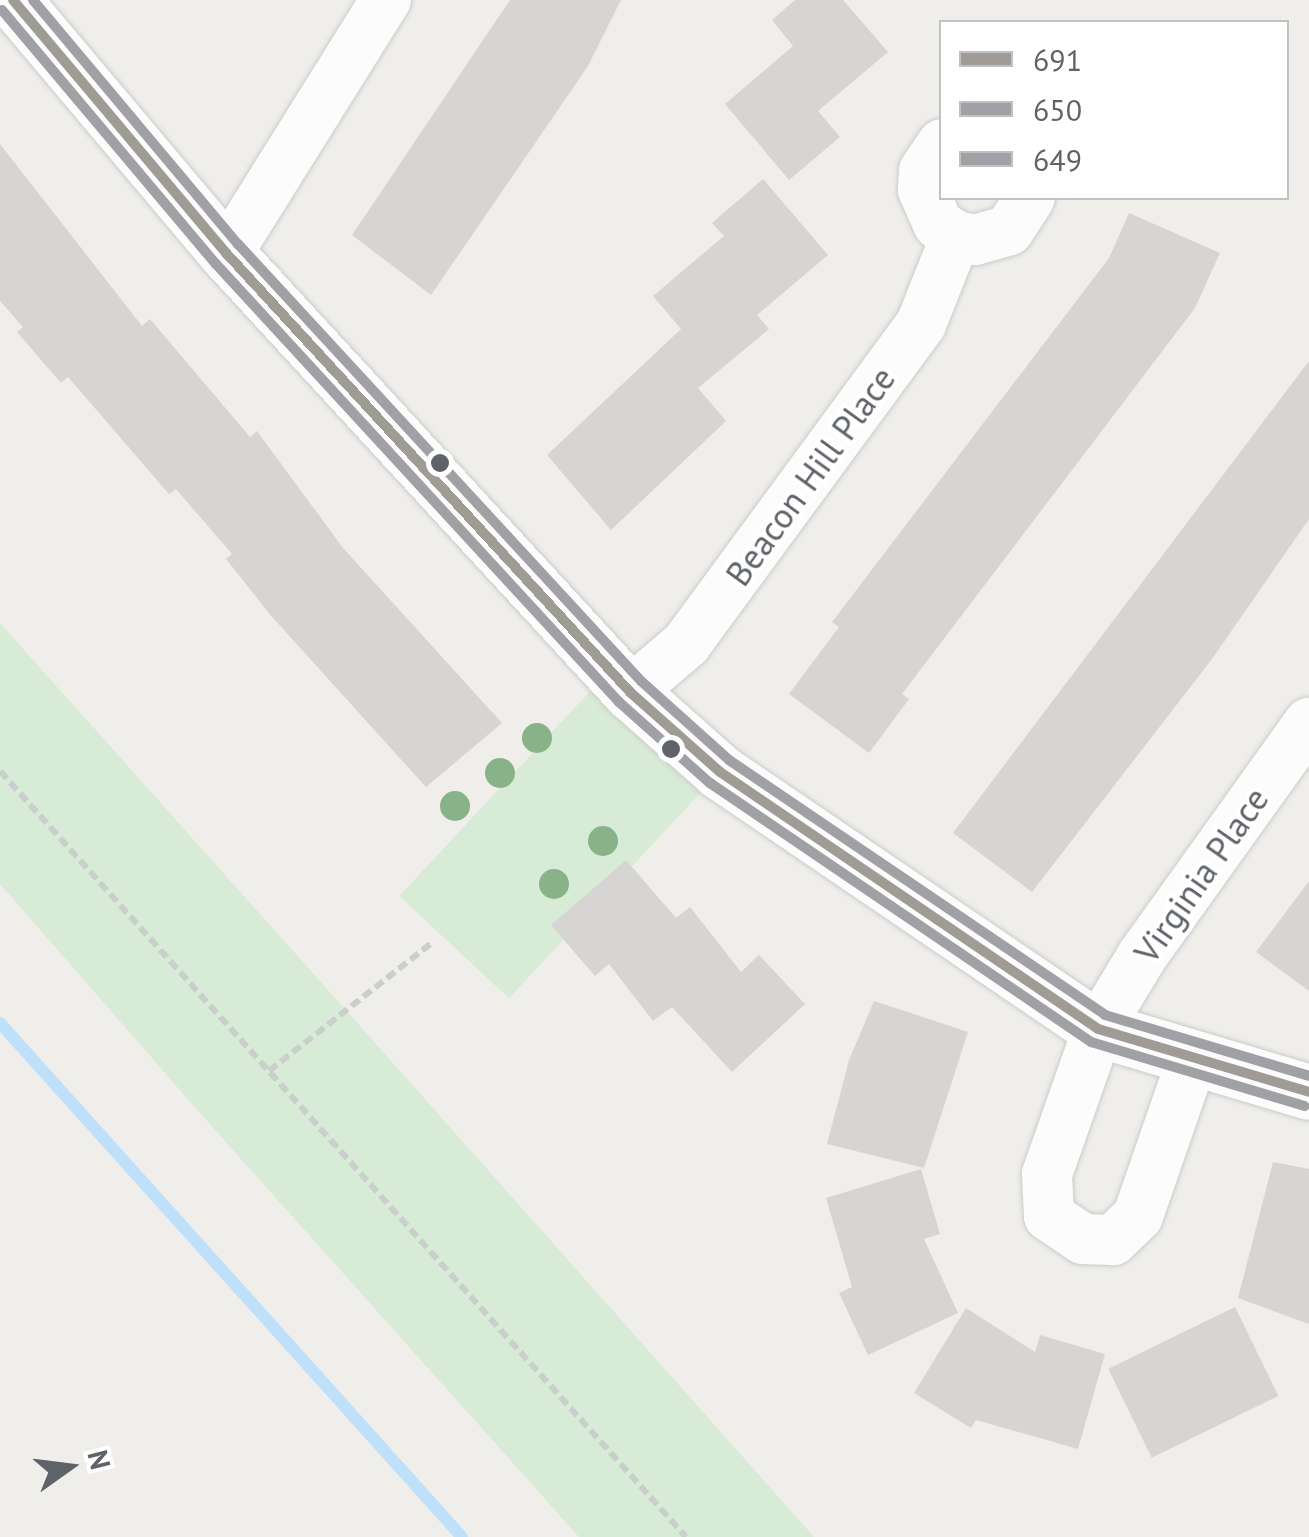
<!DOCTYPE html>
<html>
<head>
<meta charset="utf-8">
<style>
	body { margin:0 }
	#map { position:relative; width:1309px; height:1537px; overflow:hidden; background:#efeeea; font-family:"PT Sans",sans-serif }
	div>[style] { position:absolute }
	.green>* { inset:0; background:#d8ebd6; transform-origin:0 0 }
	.stream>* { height:12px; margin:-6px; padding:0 6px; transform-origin:6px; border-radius:6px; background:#bfe0f9 }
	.building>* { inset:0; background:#d6d5d3; transform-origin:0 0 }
	.path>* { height:6px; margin-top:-3px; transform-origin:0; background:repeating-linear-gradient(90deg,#cacfcc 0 10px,transparent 0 15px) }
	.roads { filter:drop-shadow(0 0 2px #cbcccc) drop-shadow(0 0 2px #cbcccc) }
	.minor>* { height:50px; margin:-25px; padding:0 25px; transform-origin:25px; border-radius:25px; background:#fdfcfc }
	.tertiary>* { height:55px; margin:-27.5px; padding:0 27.5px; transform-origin:27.5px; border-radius:27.5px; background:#fdfcfc }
	.bus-1>* { height:10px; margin:-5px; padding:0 5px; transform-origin:5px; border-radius:5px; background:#9f9b95 }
	.bus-2>* { height:10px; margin:-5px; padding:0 5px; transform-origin:5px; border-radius:5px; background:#9fa1a4 }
	.bus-3>* { height:10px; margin:-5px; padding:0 5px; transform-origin:5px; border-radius:5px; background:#9fa1a4 }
	.trees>* { width:30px; height:30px; margin:-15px; border-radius:50%; background:#88b388 }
	.dots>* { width:28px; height:28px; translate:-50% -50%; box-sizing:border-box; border:5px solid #fff; border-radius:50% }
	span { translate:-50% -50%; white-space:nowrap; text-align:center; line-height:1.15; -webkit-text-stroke:8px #fff; paint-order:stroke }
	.street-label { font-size:35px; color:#5f6368 }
	.legend { position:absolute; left:939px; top:20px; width:350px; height:180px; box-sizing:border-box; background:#fff; border:2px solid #bfc1c3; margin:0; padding:12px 18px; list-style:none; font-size:30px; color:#5f6368 }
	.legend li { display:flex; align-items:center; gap:20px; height:50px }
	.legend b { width:50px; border:2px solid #bfc1c3 }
	.north { position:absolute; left:20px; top:1417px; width:100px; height:100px; -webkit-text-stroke:8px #fff; paint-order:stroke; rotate:76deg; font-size:28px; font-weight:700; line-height:40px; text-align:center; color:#5f6368 }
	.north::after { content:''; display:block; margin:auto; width:35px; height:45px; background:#5f6368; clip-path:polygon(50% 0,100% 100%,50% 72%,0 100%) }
</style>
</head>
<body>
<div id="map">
	<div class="green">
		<div style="clip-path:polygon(0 623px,337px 1000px,814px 1537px,579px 1537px,199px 1112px,0 884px)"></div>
		<div style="left:610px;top:670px;width:150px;height:309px;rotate:43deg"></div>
	</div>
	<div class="stream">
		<div style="left:0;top:1023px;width:691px;rotate:48.05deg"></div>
	</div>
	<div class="building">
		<div style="clip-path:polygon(510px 0,621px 0,588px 66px,431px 295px,352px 235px)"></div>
		<div style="clip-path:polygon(795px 0,843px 0,888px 52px,818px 111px,840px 137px,789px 180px,725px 104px,793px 46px,772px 20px)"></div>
		<div style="clip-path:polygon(0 144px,142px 326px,150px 319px,250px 437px,257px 431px,343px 548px,502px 723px,426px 787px,273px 618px,226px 559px,232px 554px,176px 489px,169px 494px,68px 377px,61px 383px,17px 332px,23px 327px,0 301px)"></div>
		<div style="clip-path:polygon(763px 179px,828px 255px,757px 315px,769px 329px,698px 388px,726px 421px,611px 530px,547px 455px,681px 329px,653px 296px,724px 236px,712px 223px)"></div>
		<div style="clip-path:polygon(1129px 213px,1220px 253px,1195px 308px,902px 694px,909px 699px,869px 753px,789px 694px,839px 627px,832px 622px,1109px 258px)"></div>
		<div style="clip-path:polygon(1309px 361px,1309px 519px,1212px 659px,1032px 892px,953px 833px)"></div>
		<div style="clip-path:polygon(626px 860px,676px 918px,690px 907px,741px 972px,759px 955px,805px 1004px,732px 1072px,672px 1007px,653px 1021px,609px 964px,595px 976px,551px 925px)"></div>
		<div style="clip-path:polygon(1309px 881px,1309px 991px,1256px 952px)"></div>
		<div style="clip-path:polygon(874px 1001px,968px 1032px,924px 1168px,827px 1144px,849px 1060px)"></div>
		<div style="clip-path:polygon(1273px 1162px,1309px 1169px,1309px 1324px,1238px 1298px)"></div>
		<div style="clip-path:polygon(921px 1169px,940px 1234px,924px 1239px,958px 1313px,868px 1355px,839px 1293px,852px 1287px,826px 1198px)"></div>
		<div style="left:1235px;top:1307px;width:99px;height:141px;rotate:64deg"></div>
		<div style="clip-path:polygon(966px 1308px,1035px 1352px,1040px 1335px,1105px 1354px,1078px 1449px,976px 1420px,971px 1428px,914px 1393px)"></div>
	</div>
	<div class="path">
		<div style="left:0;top:771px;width:1028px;rotate:48.15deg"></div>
		<div style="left:269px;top:1071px;width:210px;rotate:-38.2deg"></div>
	</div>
	<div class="roads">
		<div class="minor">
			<div style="left:942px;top:144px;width:32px;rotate:124deg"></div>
			<div style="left:924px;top:171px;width:19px;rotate:93deg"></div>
			<div style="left:923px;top:190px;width:37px;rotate:66deg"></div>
			<div style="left:938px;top:224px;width:22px;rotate:34deg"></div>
			<div style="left:956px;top:236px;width:19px;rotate:12deg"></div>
			<div style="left:975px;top:240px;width:35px;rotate:-16deg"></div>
			<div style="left:1009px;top:230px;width:38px;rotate:-57deg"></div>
			<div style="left:227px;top:254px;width:300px;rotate:-58deg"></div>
			<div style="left:630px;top:692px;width:74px;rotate:-40.6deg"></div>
			<div style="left:686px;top:644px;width:397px;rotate:-53.7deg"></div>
			<div style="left:921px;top:324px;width:95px;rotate:-68.3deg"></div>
			<div style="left:1192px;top:1060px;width:165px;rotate:109.1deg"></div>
			<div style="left:1138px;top:1216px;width:35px;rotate:136deg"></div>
			<div style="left:1113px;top:1240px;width:30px;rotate:-178deg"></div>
			<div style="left:1083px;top:1239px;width:41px;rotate:-145.9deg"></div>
			<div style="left:1049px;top:1216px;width:42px;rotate:-92.7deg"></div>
			<div style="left:1047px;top:1174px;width:154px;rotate:-70.6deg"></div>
			<div style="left:1098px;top:1029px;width:85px;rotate:-58.9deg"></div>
			<div style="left:1142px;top:956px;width:287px;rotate:-54.4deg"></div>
		</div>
		<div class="tertiary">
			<div style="left:13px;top:0;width:332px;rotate:49.9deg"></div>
			<div style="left:227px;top:254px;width:595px;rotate:47.38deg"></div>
			<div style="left:630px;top:692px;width:120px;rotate:41.6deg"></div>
			<div style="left:720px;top:772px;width:457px;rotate:34.2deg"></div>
			<div style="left:1098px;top:1029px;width:220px;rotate:16.6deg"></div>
		</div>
	</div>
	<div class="bus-1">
		<div style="left:13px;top:0;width:332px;rotate:49.9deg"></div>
		<div style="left:227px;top:254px;width:595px;rotate:47.38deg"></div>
		<div style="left:630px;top:692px;width:120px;rotate:41.6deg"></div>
		<div style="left:720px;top:772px;width:457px;rotate:34.2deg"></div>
		<div style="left:1098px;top:1029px;width:220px;rotate:16.6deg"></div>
	</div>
	<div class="bus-2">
		<div style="left:2px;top:10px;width:332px;rotate:49.9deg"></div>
		<div style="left:216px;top:264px;width:595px;rotate:47.38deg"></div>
		<div style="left:619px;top:702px;width:122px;rotate:41.7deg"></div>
		<div style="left:710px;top:783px;width:461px;rotate:34.2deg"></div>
		<div style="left:1091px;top:1042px;width:223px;rotate:16.7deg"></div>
	</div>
	<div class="bus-3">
		<div style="left:33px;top:0;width:319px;rotate:50deg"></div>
		<div style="left:238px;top:244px;width:594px;rotate:47.32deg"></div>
		<div style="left:641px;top:681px;width:118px;rotate:41.9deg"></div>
		<div style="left:729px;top:760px;width:454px;rotate:34.1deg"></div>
		<div style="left:1105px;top:1015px;width:213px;rotate:16.6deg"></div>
	</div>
	<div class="trees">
		<div style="left:537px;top:738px"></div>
		<div style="left:500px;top:773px"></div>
		<div style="left:455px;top:806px"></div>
		<div style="left:603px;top:841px"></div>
		<div style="left:554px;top:884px"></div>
	</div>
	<div class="dots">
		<div style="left:440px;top:463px;background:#5f6368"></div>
		<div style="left:671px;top:749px;background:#5f6368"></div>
	</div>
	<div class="street-label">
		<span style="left:810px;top:476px;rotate:-54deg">Beacon Hill Place</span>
		<span style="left:1201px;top:875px;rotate:-55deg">Virginia Place</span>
	</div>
	<ul class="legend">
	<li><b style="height:12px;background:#9f9b95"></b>691</li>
	<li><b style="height:12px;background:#9fa1a4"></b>650</li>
	<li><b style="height:12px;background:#9fa1a4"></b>649</li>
	</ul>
	<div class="north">N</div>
</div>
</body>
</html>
